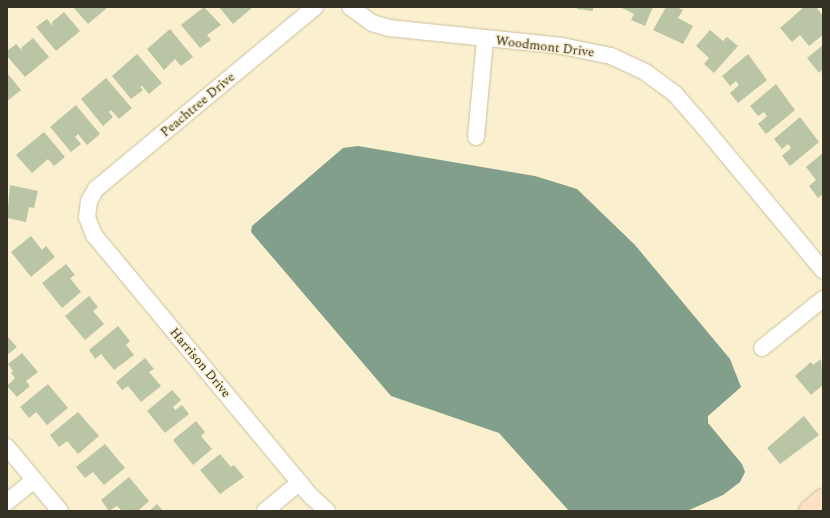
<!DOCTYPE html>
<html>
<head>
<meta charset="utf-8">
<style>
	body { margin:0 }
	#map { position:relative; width:830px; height:518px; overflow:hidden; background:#faf0cf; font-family:Spectral,serif }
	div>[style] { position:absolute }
	.water>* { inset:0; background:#829f8b }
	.building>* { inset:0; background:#bac5a6 }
	.roads { filter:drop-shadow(0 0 1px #cac09f) drop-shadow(0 0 1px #cac09f) }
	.minor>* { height:16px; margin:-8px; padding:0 8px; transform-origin:8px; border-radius:8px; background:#fff }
	.secondary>* { height:22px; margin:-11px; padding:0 11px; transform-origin:11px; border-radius:11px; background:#fce1c5 }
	span { translate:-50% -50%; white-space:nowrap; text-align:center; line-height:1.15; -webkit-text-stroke:3px #faf0cf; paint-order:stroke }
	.street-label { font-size:13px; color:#363326 }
	.frame { position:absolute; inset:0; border:8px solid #363326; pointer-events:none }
</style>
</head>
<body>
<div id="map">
	<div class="water">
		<div style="clip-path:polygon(358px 146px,535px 176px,577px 189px,635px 245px,730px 359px,741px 387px,708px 416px,708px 423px,742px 464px,745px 472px,740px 482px,723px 495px,687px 511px,569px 511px,499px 433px,391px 396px,251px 232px,252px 226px,343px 148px)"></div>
	</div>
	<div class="building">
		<div style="clip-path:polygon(73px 7px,108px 7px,88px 24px)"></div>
		<div style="clip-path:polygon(204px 7px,221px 25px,207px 35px,211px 40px,200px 48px,181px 25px)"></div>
		<div style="clip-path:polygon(219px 7px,253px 7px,233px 24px)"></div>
		<div style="clip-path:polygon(577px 7px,593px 7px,593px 11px,577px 9px)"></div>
		<div style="clip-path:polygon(620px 7px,653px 7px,645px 26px,631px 20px,634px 14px)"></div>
		<div style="clip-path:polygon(666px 7px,677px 7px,683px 10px,678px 18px,693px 26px,683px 44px,653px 30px)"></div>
		<div style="clip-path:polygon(804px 7px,816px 7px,823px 16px,823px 35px,809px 46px,800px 35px,792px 42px,780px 28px)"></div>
		<div style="clip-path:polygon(64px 12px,80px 31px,56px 51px,36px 27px,47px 19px,53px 26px,52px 22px)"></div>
		<div style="clip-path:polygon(170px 29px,193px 57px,181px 66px,175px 59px,164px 70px,147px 49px)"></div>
		<div style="clip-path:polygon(710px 30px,723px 41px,727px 37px,738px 46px,714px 73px,704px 64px,709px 58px,696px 46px)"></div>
		<div style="clip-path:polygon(33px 38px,49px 57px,25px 77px,7px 56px,7px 51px,16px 44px,22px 51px,21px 48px)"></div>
		<div style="clip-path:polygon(823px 45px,823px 69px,819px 73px,807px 58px)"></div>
		<div style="clip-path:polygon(137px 54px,162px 83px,149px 94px,142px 86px,140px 87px,143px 90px,131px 99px,112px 76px)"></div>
		<div style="clip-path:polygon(748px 54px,767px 80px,738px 103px,730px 93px,739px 85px,736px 81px,730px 86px,722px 76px)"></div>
		<div style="clip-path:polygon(7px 73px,21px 90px,7px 101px)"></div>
		<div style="clip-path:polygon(106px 78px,132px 108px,119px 119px,111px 110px,109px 112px,113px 117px,103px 126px,81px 99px)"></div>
		<div style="clip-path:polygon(776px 84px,795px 110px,766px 134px,758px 124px,767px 116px,764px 112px,758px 116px,750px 106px)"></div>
		<div style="clip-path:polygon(76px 105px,100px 134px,87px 145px,78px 134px,75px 137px,81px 144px,71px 152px,50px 127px)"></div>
		<div style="clip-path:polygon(800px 117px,819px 142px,790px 166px,782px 156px,791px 148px,788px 144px,782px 149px,774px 139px)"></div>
		<div style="clip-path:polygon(44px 132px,65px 157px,54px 166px,48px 159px,32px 173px,16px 155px)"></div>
		<div style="clip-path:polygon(823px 153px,823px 194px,818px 198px,809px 186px,816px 180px,806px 167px)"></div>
		<div style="clip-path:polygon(10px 185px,38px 191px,34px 208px,29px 207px,26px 222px,7px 218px)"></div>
		<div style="clip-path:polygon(31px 236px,42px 250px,46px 246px,55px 257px,31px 277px,11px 252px)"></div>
		<div style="clip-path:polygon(66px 264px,75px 275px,70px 278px,81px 292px,62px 308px,42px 283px)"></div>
		<div style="clip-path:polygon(89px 296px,98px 307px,93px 311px,104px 324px,85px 340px,65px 316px)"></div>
		<div style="clip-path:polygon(118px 326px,130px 341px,126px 345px,134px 355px,114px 370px,101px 354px,95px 359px,89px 350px)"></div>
		<div style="clip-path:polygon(7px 336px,17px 347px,7px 355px)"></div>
		<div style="clip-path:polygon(22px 353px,38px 372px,26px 381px,30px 386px,17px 397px,7px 386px,15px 378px,11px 373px,13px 371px,8px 364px)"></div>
		<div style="clip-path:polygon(145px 358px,154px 369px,149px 372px,161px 386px,141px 402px,128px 386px,122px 390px,116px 382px)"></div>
		<div style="clip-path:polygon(821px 359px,823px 385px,811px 395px,795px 376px,811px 362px,813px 365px)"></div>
		<div style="clip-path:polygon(48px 384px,68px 408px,47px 425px,36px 412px,29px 418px,20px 407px)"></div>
		<div style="clip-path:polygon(172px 390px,181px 400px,173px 407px,175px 410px,182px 405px,189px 414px,165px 433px,147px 411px)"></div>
		<div style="clip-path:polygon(78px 412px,99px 436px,78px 454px,67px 441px,59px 447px,50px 435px)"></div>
		<div style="clip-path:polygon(804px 416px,819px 435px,780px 464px,767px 448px)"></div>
		<div style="clip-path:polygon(196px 421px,205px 432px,201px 436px,212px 449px,193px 465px,173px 440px)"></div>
		<div style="clip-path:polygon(105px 444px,125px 468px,104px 485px,93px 472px,85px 478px,76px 467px)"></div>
		<div style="clip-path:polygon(220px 454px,231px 467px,234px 465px,244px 477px,220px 494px,200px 470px)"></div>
		<div style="clip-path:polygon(129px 477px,149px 501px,138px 511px,122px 511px,117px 506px,109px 511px,101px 500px)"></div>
		<div style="clip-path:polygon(157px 504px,163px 511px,149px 511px)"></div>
	</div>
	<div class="roads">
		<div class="minor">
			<div style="left:315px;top:7px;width:285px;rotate:140.3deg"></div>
			<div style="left:96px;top:189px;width:14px;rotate:120deg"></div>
			<div style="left:89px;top:201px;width:16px;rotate:97deg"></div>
			<div style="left:87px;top:217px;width:19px;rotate:69deg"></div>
			<div style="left:94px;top:235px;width:339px;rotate:50.3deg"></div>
			<div style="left:311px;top:496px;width:22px;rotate:43deg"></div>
			<div style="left:350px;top:7px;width:27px;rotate:36deg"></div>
			<div style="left:372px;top:23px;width:18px;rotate:16deg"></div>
			<div style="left:389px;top:28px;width:174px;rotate:5.9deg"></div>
			<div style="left:562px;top:46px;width:50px;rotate:11.5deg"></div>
			<div style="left:611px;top:56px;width:38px;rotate:25deg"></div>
			<div style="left:645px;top:72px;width:37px;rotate:36deg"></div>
			<div style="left:675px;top:94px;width:33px;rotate:49deg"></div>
			<div style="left:697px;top:119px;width:197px;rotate:50.2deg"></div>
			<div style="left:476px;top:137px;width:97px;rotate:-84.7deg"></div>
			<div style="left:762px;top:348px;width:78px;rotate:-38.8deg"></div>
			<div style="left:7px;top:447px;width:83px;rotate:50.4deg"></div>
			<div style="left:7px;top:502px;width:35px;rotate:-39deg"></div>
			<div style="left:265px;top:511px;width:45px;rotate:-39.6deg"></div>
		</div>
		<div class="secondary">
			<div style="left:810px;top:511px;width:17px;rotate:-40deg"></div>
		</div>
	</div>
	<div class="street-label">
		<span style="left:545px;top:47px;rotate:7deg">Woodmont Drive</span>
		<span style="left:198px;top:105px;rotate:-40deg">Peachtree Drive</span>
		<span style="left:200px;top:363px;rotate:50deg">Harrison Drive</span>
	</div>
	<div class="frame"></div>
</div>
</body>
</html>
